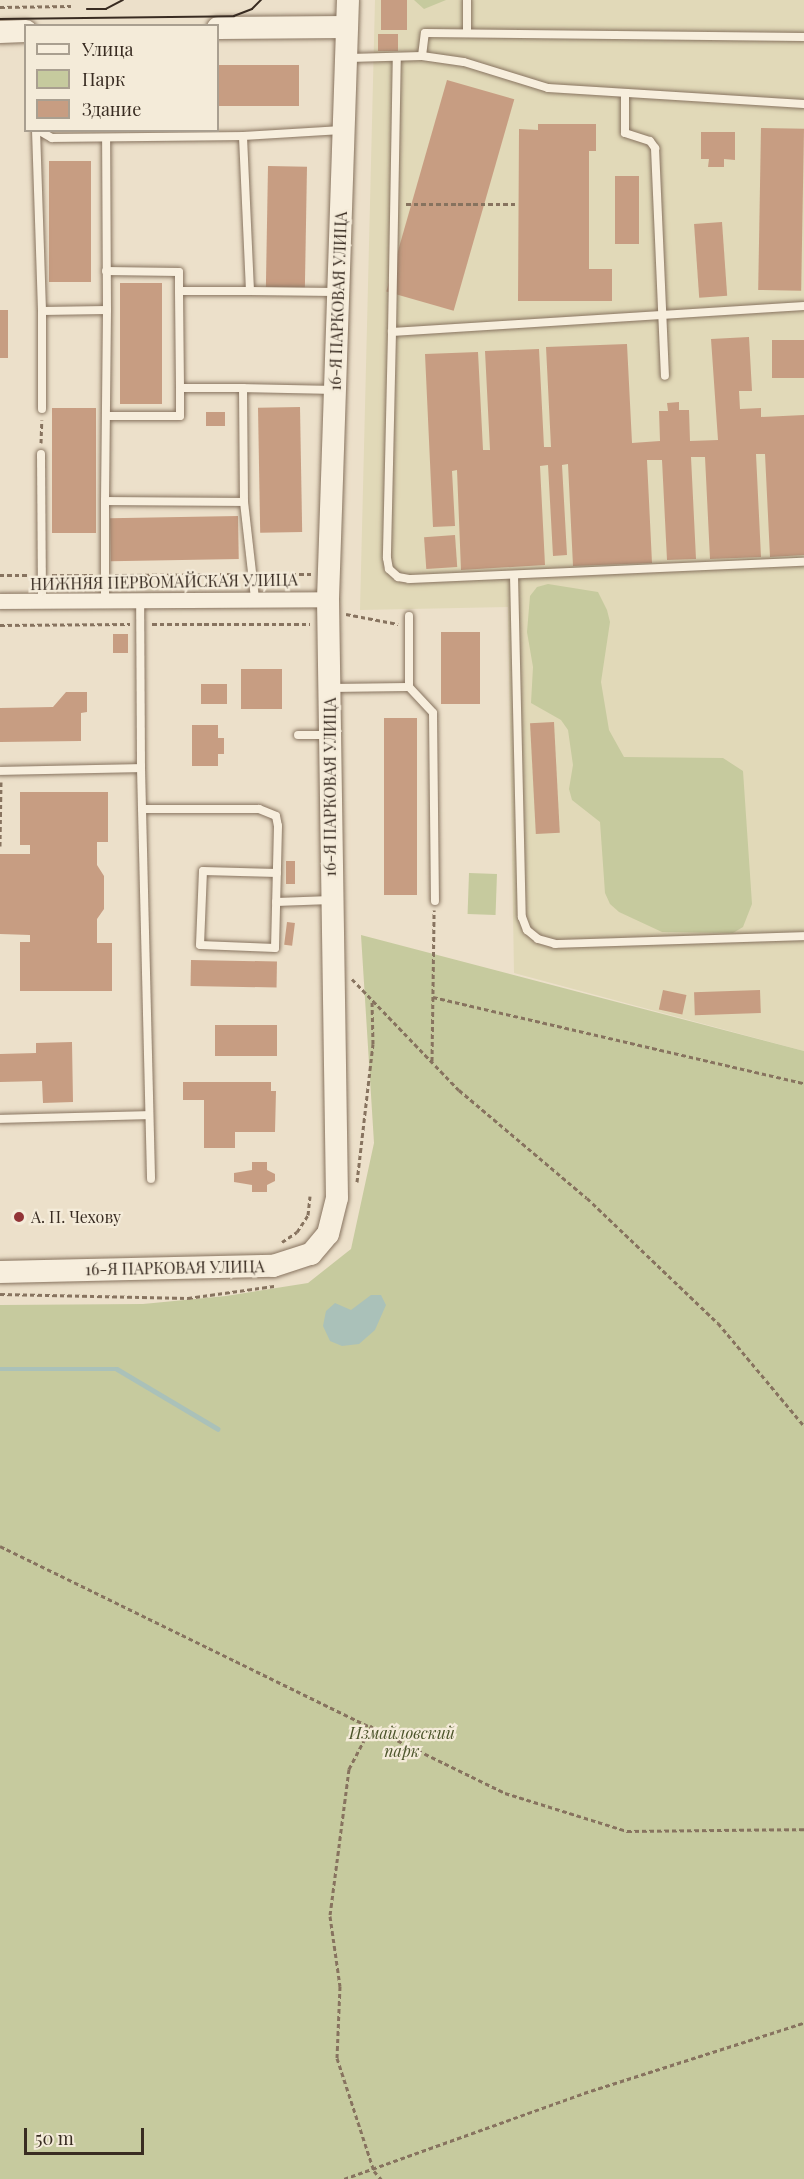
<!DOCTYPE html>
<html>
<head>
<meta charset="utf-8">
<style>
	body { margin:0 }
	#map { position:relative; width:804px; height:2179px; overflow:hidden; background:#ece0ca; font-family:"Playfair Display",serif }
	div>[style] { position:absolute }
	.farmland>* { inset:0; background:#e1d9b8 }
	.green>* { inset:0; background:#c6ca9e; transform-origin:0 0 }
	.water>* { inset:0; background:#aac1b9 }
	.stream>* { height:4.5px; margin:-2.25px; padding:0 2.25px; transform-origin:2.25px; border-radius:2.25px; background:#aac1b9 }
	.building>* { inset:0; background:#c79d82; transform-origin:0 0 }
	.path>* { height:3px; margin-top:-1.5px; transform-origin:0; background:repeating-linear-gradient(90deg,#87735f 0 4.5px,transparent 0 7.5px) }
	.roads { filter:drop-shadow(0 0 2px #87735f) drop-shadow(0 0 2px #87735f) }
	.lane>* { height:8px; margin:-4px; padding:0 4px; transform-origin:4px; border-radius:4px; background:#f7eedd }
	.street>* { height:15px; margin:-7.5px; padding:0 7.5px; transform-origin:7.5px; border-radius:7.5px; background:#f7eedd }
	.secondary>* { height:22px; margin:-11px; padding:0 11px; transform-origin:11px; border-radius:11px; background:#f7eedd }
	.tram>* { height:1.5px; margin:-0.75px; padding:0 0.75px; transform-origin:0.75px; border-radius:0.75px; background:#392c22 }
	.dots>* { width:16px; height:16px; translate:-50% -50%; box-sizing:border-box; border:3px solid #f4ebd9; border-radius:50% }
	span { translate:-50% -50%; white-space:nowrap; text-align:center; line-height:1.15; -webkit-text-stroke:4.5px #f4ebd9; paint-order:stroke }
	.street-label { font-size:16px; color:#392c22 }
	.poi-label { font-size:16px; color:#392c22 }
	.left { translate:0 -50%; text-align:left }
	.park-label { font-size:16px; color:#4b542a; font-style:italic }
	.legend { position:absolute; left:24px; top:24px; width:195px; height:108px; box-sizing:border-box; background:#f4ebd9; border:2px solid #a99f90; margin:0; padding:8px 10px; list-style:none; font-size:18px; color:#392c22 }
	.legend li { display:flex; align-items:center; gap:12px; height:30px }
	.legend b { width:30px; border:2px solid #a99f90 }
	.scale { position:absolute; left:24px; top:2128px; width:120px; height:27px; box-sizing:border-box; border:3px solid #392c22; border-top:0; padding-left:8px; font-size:18px; line-height:21px; white-space:nowrap; color:#392c22; -webkit-text-stroke:4px #f4ebd9; paint-order:stroke }
</style>
</head>
<body>
<div id="map">
	<div class="farmland">
		<div style="clip-path:polygon(375px 0,804px 0,804px 1051px,514px 973px,508px 607px,360px 610px)"></div>
	</div>
	<div class="green">
		<div style="clip-path:polygon(414px 0,446px 0,424px 9px)"></div>
		<div style="clip-path:polygon(548px 584px,598px 592px,607px 610px,610px 622px,601px 682px,609px 730px,624px 757px,723px 758px,743px 771px,752px 904px,743px 927px,733px 933px,662px 932px,619px 912px,610px 904px,605px 893px,600px 822px,572px 800px,569px 789px,573px 765px,568px 730px,561px 720px,531px 703px,533px 667px,527px 632px,530px 596px,537px 587px)"></div>
		<div style="left:469px;top:873px;width:28px;height:41px;rotate:2deg"></div>
		<div style="clip-path:polygon(361px 935px,804px 1051px,804px 2179px,0 2179px,0 1305px,143px 1304px,226px 1296px,308px 1283px,351px 1249px,374px 1143px)"></div>
	</div>
	<div class="water">
		<div style="clip-path:polygon(371px 1295px,381px 1295px,386px 1305px,375px 1330px,359px 1344px,342px 1346px,330px 1341px,323px 1326px,326px 1311px,335px 1303px,351px 1310px)"></div>
	</div>
	<div class="stream">
		<div style="left:0;top:1369px;width:117px"></div>
		<div style="left:117px;top:1369px;width:117px;rotate:30.7deg"></div>
	</div>
	<div class="building">
		<div style="left:381px;top:0;width:26px;height:30px"></div>
		<div style="left:378px;top:34px;width:20px;height:17px"></div>
		<div style="left:218px;top:65px;width:81px;height:41px"></div>
		<div style="left:447px;top:80px;width:70px;height:220px;rotate:16deg"></div>
		<div style="clip-path:polygon(538px 124px,596px 124px,596px 151px,589px 151px,589px 269px,612px 269px,612px 301px,518px 301px,519px 129px,538px 130px)"></div>
		<div style="left:761px;top:128px;width:43px;height:162px;rotate:1deg"></div>
		<div style="clip-path:polygon(701px 132px,735px 132px,735px 160px,724px 159px,724px 167px,708px 167px,709px 159px,701px 159px)"></div>
		<div style="left:49px;top:161px;width:42px;height:121px"></div>
		<div style="left:268px;top:166px;width:39px;height:122px;rotate:1deg"></div>
		<div style="left:615px;top:176px;width:24px;height:68px"></div>
		<div style="left:722px;top:222px;width:74px;height:28px;rotate:86deg"></div>
		<div style="left:120px;top:283px;width:42px;height:121px"></div>
		<div style="left:0;top:310px;width:8px;height:48px"></div>
		<div style="clip-path:polygon(749px 337px,752px 391px,739px 391px,740px 409px,761px 408px,761px 417px,804px 415px,804px 555px,770px 557px,765px 454px,756px 454px,761px 557px,710px 559px,705px 457px,691px 457px,696px 559px,667px 560px,662px 460px,647px 460px,652px 563px,573px 566px,568px 464px,562px 465px,567px 555px,553px 556px,548px 465px,540px 466px,545px 565px,461px 570px,457px 470px,452px 471px,455px 526px,433px 527px,425px 354px,478px 352px,483px 450px,490px 450px,485px 351px,539px 349px,544px 447px,551px 447px,546px 347px,627px 344px,632px 443px,660px 441px,659px 411px,668px 411px,667px 403px,679px 402px,679px 410px,689px 410px,690px 441px,718px 440px,711px 339px)"></div>
		<div style="left:804px;top:340px;width:38px;height:32px;rotate:90deg"></div>
		<div style="left:300px;top:407px;width:125px;height:42px;rotate:89deg"></div>
		<div style="left:52px;top:408px;width:44px;height:125px"></div>
		<div style="left:206px;top:412px;width:19px;height:14px"></div>
		<div style="left:238px;top:516px;width:43px;height:128px;rotate:89deg"></div>
		<div style="left:455px;top:535px;width:32px;height:31px;rotate:86deg"></div>
		<div style="left:441px;top:632px;width:39px;height:72px"></div>
		<div style="left:113px;top:634px;width:15px;height:19px"></div>
		<div style="left:241px;top:669px;width:41px;height:40px"></div>
		<div style="left:201px;top:684px;width:26px;height:20px"></div>
		<div style="clip-path:polygon(66px 692px,87px 692px,87px 712px,81px 713px,81px 741px,0 742px,0 708px,53px 707px)"></div>
		<div style="left:384px;top:718px;width:33px;height:177px"></div>
		<div style="left:554px;top:722px;width:111px;height:24px;rotate:87deg"></div>
		<div style="clip-path:polygon(192px 725px,218px 725px,218px 738px,224px 738px,224px 754px,218px 754px,218px 766px,192px 766px)"></div>
		<div style="clip-path:polygon(20px 792px,108px 792px,108px 842px,97px 842px,97px 865px,104px 876px,104px 909px,97px 919px,97px 943px,112px 943px,112px 991px,20px 991px,20px 942px,30px 942px,30px 935px,0 934px,0 854px,30px 854px,30px 845px,20px 845px)"></div>
		<div style="left:286px;top:861px;width:9px;height:23px"></div>
		<div style="left:287px;top:922px;width:8px;height:23px;rotate:7deg"></div>
		<div style="left:191px;top:960px;width:86px;height:26px;rotate:1deg"></div>
		<div style="left:663px;top:990px;width:24px;height:20px;rotate:12deg"></div>
		<div style="left:760px;top:990px;width:23px;height:66px;rotate:88deg"></div>
		<div style="left:215px;top:1025px;width:62px;height:31px"></div>
		<div style="clip-path:polygon(72px 1042px,73px 1102px,43px 1103px,42px 1081px,0 1082px,0 1054px,36px 1053px,36px 1043px)"></div>
		<div style="clip-path:polygon(183px 1082px,271px 1082px,271px 1091px,276px 1091px,275px 1132px,235px 1132px,235px 1148px,204px 1148px,204px 1100px,183px 1100px)"></div>
		<div style="clip-path:polygon(252px 1162px,267px 1162px,267px 1170px,275px 1174px,275px 1181px,267px 1185px,267px 1192px,252px 1192px,252px 1185px,234px 1182px,234px 1173px,252px 1170px)"></div>
	</div>
	<div class="path">
		<div style="left:0;top:7px;width:71px;rotate:-0.8deg"></div>
		<div style="left:406px;top:204px;width:112px"></div>
		<div style="left:41px;top:443px;width:23px;rotate:-88deg"></div>
		<div style="left:262px;top:574px;width:49px"></div>
		<div style="left:0;top:575px;width:30px"></div>
		<div style="left:52px;top:575px;width:41px"></div>
		<div style="left:115px;top:575px;width:125px;rotate:-0.5deg"></div>
		<div style="left:346px;top:614px;width:53px;rotate:10.9deg"></div>
		<div style="left:152px;top:624px;width:158px"></div>
		<div style="left:0;top:625px;width:130px;rotate:-0.4deg"></div>
		<div style="left:0;top:846px;width:64px;rotate:-89.1deg"></div>
		<div style="left:352px;top:979px;width:154px;rotate:46.1deg"></div>
		<div style="left:459px;top:1090px;width:167px;rotate:40.2deg"></div>
		<div style="left:587px;top:1198px;width:181px;rotate:43.7deg"></div>
		<div style="left:718px;top:1323px;width:134px;rotate:50.1deg"></div>
		<div style="left:433px;top:997px;width:381px;rotate:13.1deg"></div>
		<div style="left:432px;top:1061px;width:151px;rotate:-89.2deg"></div>
		<div style="left:357px;top:1182px;width:139px;rotate:-83.4deg"></div>
		<div style="left:373px;top:1044px;width:43px;rotate:-91.3deg"></div>
		<div style="left:282px;top:1242px;width:18px;rotate:-34deg"></div>
		<div style="left:297px;top:1232px;width:20px;rotate:-57deg"></div>
		<div style="left:308px;top:1215px;width:19px;rotate:-84deg"></div>
		<div style="left:0;top:1294px;width:188px;rotate:1.2deg"></div>
		<div style="left:188px;top:1298px;width:87px;rotate:-7.9deg"></div>
		<div style="left:0;top:1546px;width:562px;rotate:26.06deg"></div>
		<div style="left:505px;top:1793px;width:128px;rotate:17.3deg"></div>
		<div style="left:627px;top:1831px;width:177px;rotate:-0.6deg"></div>
		<div style="left:372px;top:1725px;width:50px;rotate:117.6deg"></div>
		<div style="left:349px;top:1769px;width:148px;rotate:97.4deg"></div>
		<div style="left:330px;top:1916px;width:71px;rotate:81.9deg"></div>
		<div style="left:340px;top:1986px;width:72px;rotate:92.4deg"></div>
		<div style="left:337px;top:2058px;width:119px;rotate:71.9deg"></div>
		<div style="left:374px;top:2171px;width:11px;rotate:49deg"></div>
		<div style="left:344px;top:2179px;width:255px;rotate:-19.7deg"></div>
		<div style="left:584px;top:2093px;width:231px;rotate:-17.7deg"></div>
	</div>
	<div class="roads">
		<div class="lane">
			<div style="left:467px;top:0;width:33px;rotate:90deg"></div>
			<div style="left:422px;top:56px;width:23px;rotate:-83deg"></div>
			<div style="left:425px;top:33px;width:379px;rotate:0.6deg"></div>
			<div style="left:349px;top:58px;width:73px;rotate:-1.6deg"></div>
			<div style="left:422px;top:56px;width:42px;rotate:8.1deg"></div>
			<div style="left:464px;top:62px;width:88px;rotate:17.2deg"></div>
			<div style="left:548px;top:88px;width:256px;rotate:3.6deg"></div>
			<div style="left:625px;top:93px;width:40px;rotate:90deg"></div>
			<div style="left:625px;top:133px;width:26px;rotate:18deg"></div>
			<div style="left:650px;top:141px;width:9px;rotate:54deg"></div>
			<div style="left:655px;top:148px;width:228px;rotate:87.5deg"></div>
			<div style="left:36px;top:130px;width:181px;rotate:88.1deg"></div>
			<div style="left:42px;top:311px;width:65px;rotate:-0.9deg"></div>
			<div style="left:107px;top:310px;width:172px;rotate:-90.3deg"></div>
			<div style="left:38px;top:130px;width:16px;rotate:30deg"></div>
			<div style="left:52px;top:138px;width:191px;rotate:-0.6deg"></div>
			<div style="left:106px;top:271px;width:73px;rotate:0.8deg"></div>
			<div style="left:179px;top:272px;width:19px;rotate:90deg"></div>
			<div style="left:250px;top:291px;width:85px;rotate:0.7deg"></div>
			<div style="left:804px;top:306px;width:413px;rotate:176.4deg"></div>
			<div style="left:392px;top:332px;width:226px;rotate:91.3deg"></div>
			<div style="left:387px;top:558px;width:11px;rotate:80deg"></div>
			<div style="left:389px;top:569px;width:12px;rotate:42deg"></div>
			<div style="left:398px;top:577px;width:11px;rotate:10deg"></div>
			<div style="left:409px;top:579px;width:395px;rotate:-2.5deg"></div>
			<div style="left:42px;top:311px;width:98px;rotate:90deg"></div>
			<div style="left:392px;top:332px;width:274px;rotate:-89deg"></div>
			<div style="left:243px;top:388px;width:63px;rotate:180deg"></div>
			<div style="left:180px;top:388px;width:97px;rotate:-90.6deg"></div>
			<div style="left:179px;top:291px;width:71px"></div>
			<div style="left:250px;top:291px;width:155px;rotate:-92.6deg"></div>
			<div style="left:243px;top:136px;width:99px;rotate:-3.5deg"></div>
			<div style="left:106px;top:416px;width:74px"></div>
			<div style="left:180px;top:416px;width:28px;rotate:-90deg"></div>
			<div style="left:41px;top:454px;width:147px;rotate:89.6deg"></div>
			<div style="left:105px;top:501px;width:191px;rotate:-89.4deg"></div>
			<div style="left:244px;top:502px;width:114px;rotate:-90.5deg"></div>
			<div style="left:243px;top:388px;width:89px;rotate:1.3deg"></div>
			<div style="left:514px;top:575px;width:342px;rotate:88.7deg"></div>
			<div style="left:522px;top:917px;width:14px;rotate:69deg"></div>
			<div style="left:527px;top:930px;width:14px;rotate:39deg"></div>
			<div style="left:538px;top:939px;width:18px;rotate:16deg"></div>
			<div style="left:555px;top:944px;width:249px;rotate:-1.8deg"></div>
			<div style="left:105px;top:600px;width:99px;rotate:-90deg"></div>
			<div style="left:105px;top:501px;width:139px;rotate:0.4deg"></div>
			<div style="left:244px;top:502px;width:98px;rotate:83.5deg"></div>
			<div style="left:409px;top:687px;width:35px;rotate:47deg"></div>
			<div style="left:433px;top:713px;width:188px;rotate:89.4deg"></div>
			<div style="left:331px;top:688px;width:78px;rotate:-0.7deg"></div>
			<div style="left:409px;top:687px;width:71px;rotate:-90deg"></div>
			<div style="left:298px;top:735px;width:31px"></div>
			<div style="left:141px;top:768px;width:411px;rotate:88.6deg"></div>
			<div style="left:0;top:771px;width:141px;rotate:-1.2deg"></div>
			<div style="left:141px;top:768px;width:169px;rotate:-90.3deg"></div>
			<div style="left:142px;top:809px;width:117px"></div>
			<div style="left:259px;top:809px;width:18px;rotate:22deg"></div>
			<div style="left:276px;top:816px;width:10px;rotate:79deg"></div>
			<div style="left:278px;top:826px;width:122px;rotate:91.4deg"></div>
			<div style="left:275px;top:948px;width:75px;rotate:-177.7deg"></div>
			<div style="left:200px;top:945px;width:74px;rotate:-87.7deg"></div>
			<div style="left:203px;top:871px;width:74px;rotate:1.5deg"></div>
			<div style="left:276px;top:902px;width:55px;rotate:-2.1deg"></div>
			<div style="left:0;top:1119px;width:149px;rotate:-1.5deg"></div>
		</div>
		<div class="street">
			<div style="left:0;top:601px;width:328px;rotate:-0.3deg"></div>
		</div>
		<div class="secondary">
			<div style="left:218px;top:28px;width:129px;rotate:-0.4deg"></div>
			<div style="left:0;top:32px;width:26px;rotate:-2deg"></div>
			<div style="left:0;top:1272px;width:273px;rotate:-1.3deg"></div>
			<div style="left:273px;top:1266px;width:40px;rotate:-18deg"></div>
			<div style="left:311px;top:1254px;width:26px;rotate:-50deg"></div>
			<div style="left:328px;top:1234px;width:37px;rotate:-76deg"></div>
			<div style="left:337px;top:1198px;width:599px;rotate:-90.86deg"></div>
			<div style="left:328px;top:599px;width:599px;rotate:-88.09deg"></div>
		</div>
	</div>
	<div class="tram">
		<div style="left:87px;top:9px;width:19px"></div>
		<div style="left:106px;top:9px;width:19px;rotate:-28deg"></div>
		<div style="left:0;top:19px;width:234px;rotate:-0.7deg"></div>
		<div style="left:234px;top:16px;width:19px;rotate:-21deg"></div>
		<div style="left:252px;top:9px;width:13px;rotate:-45deg"></div>
	</div>
	<div class="dots">
		<div style="left:19px;top:1217px;background:#923437"></div>
	</div>
	<div class="street-label">
		<span style="left:338px;top:301px;rotate:-88deg">16-Я ПАРКОВАЯ УЛИЦА</span>
		<span style="left:164px;top:582px;rotate:-1deg">НИЖНЯЯ ПЕРВОМАЙСКАЯ УЛИЦА</span>
		<span style="left:330px;top:787px;rotate:-90deg">16-Я ПАРКОВАЯ УЛИЦА</span>
		<span style="left:175px;top:1268px;rotate:-1deg">16-Я ПАРКОВАЯ УЛИЦА</span>
	</div>
	<div class="poi-label">
		<span class="left" style="left:31px;top:1217px">А. П. Чехову</span>
	</div>
	<div class="park-label">
		<span style="left:402px;top:1742px">Измайловский<br>парк</span>
	</div>
	<ul class="legend">
	<li><b style="height:8px;background:#f7eedd"></b>Улица</li>
	<li><b style="height:16px;background:#c6ca9e"></b>Парк</li>
	<li><b style="height:16px;background:#c79d82"></b>Здание</li>
	</ul>
	<div class="scale">50 m</div>
</div>
</body>
</html>
